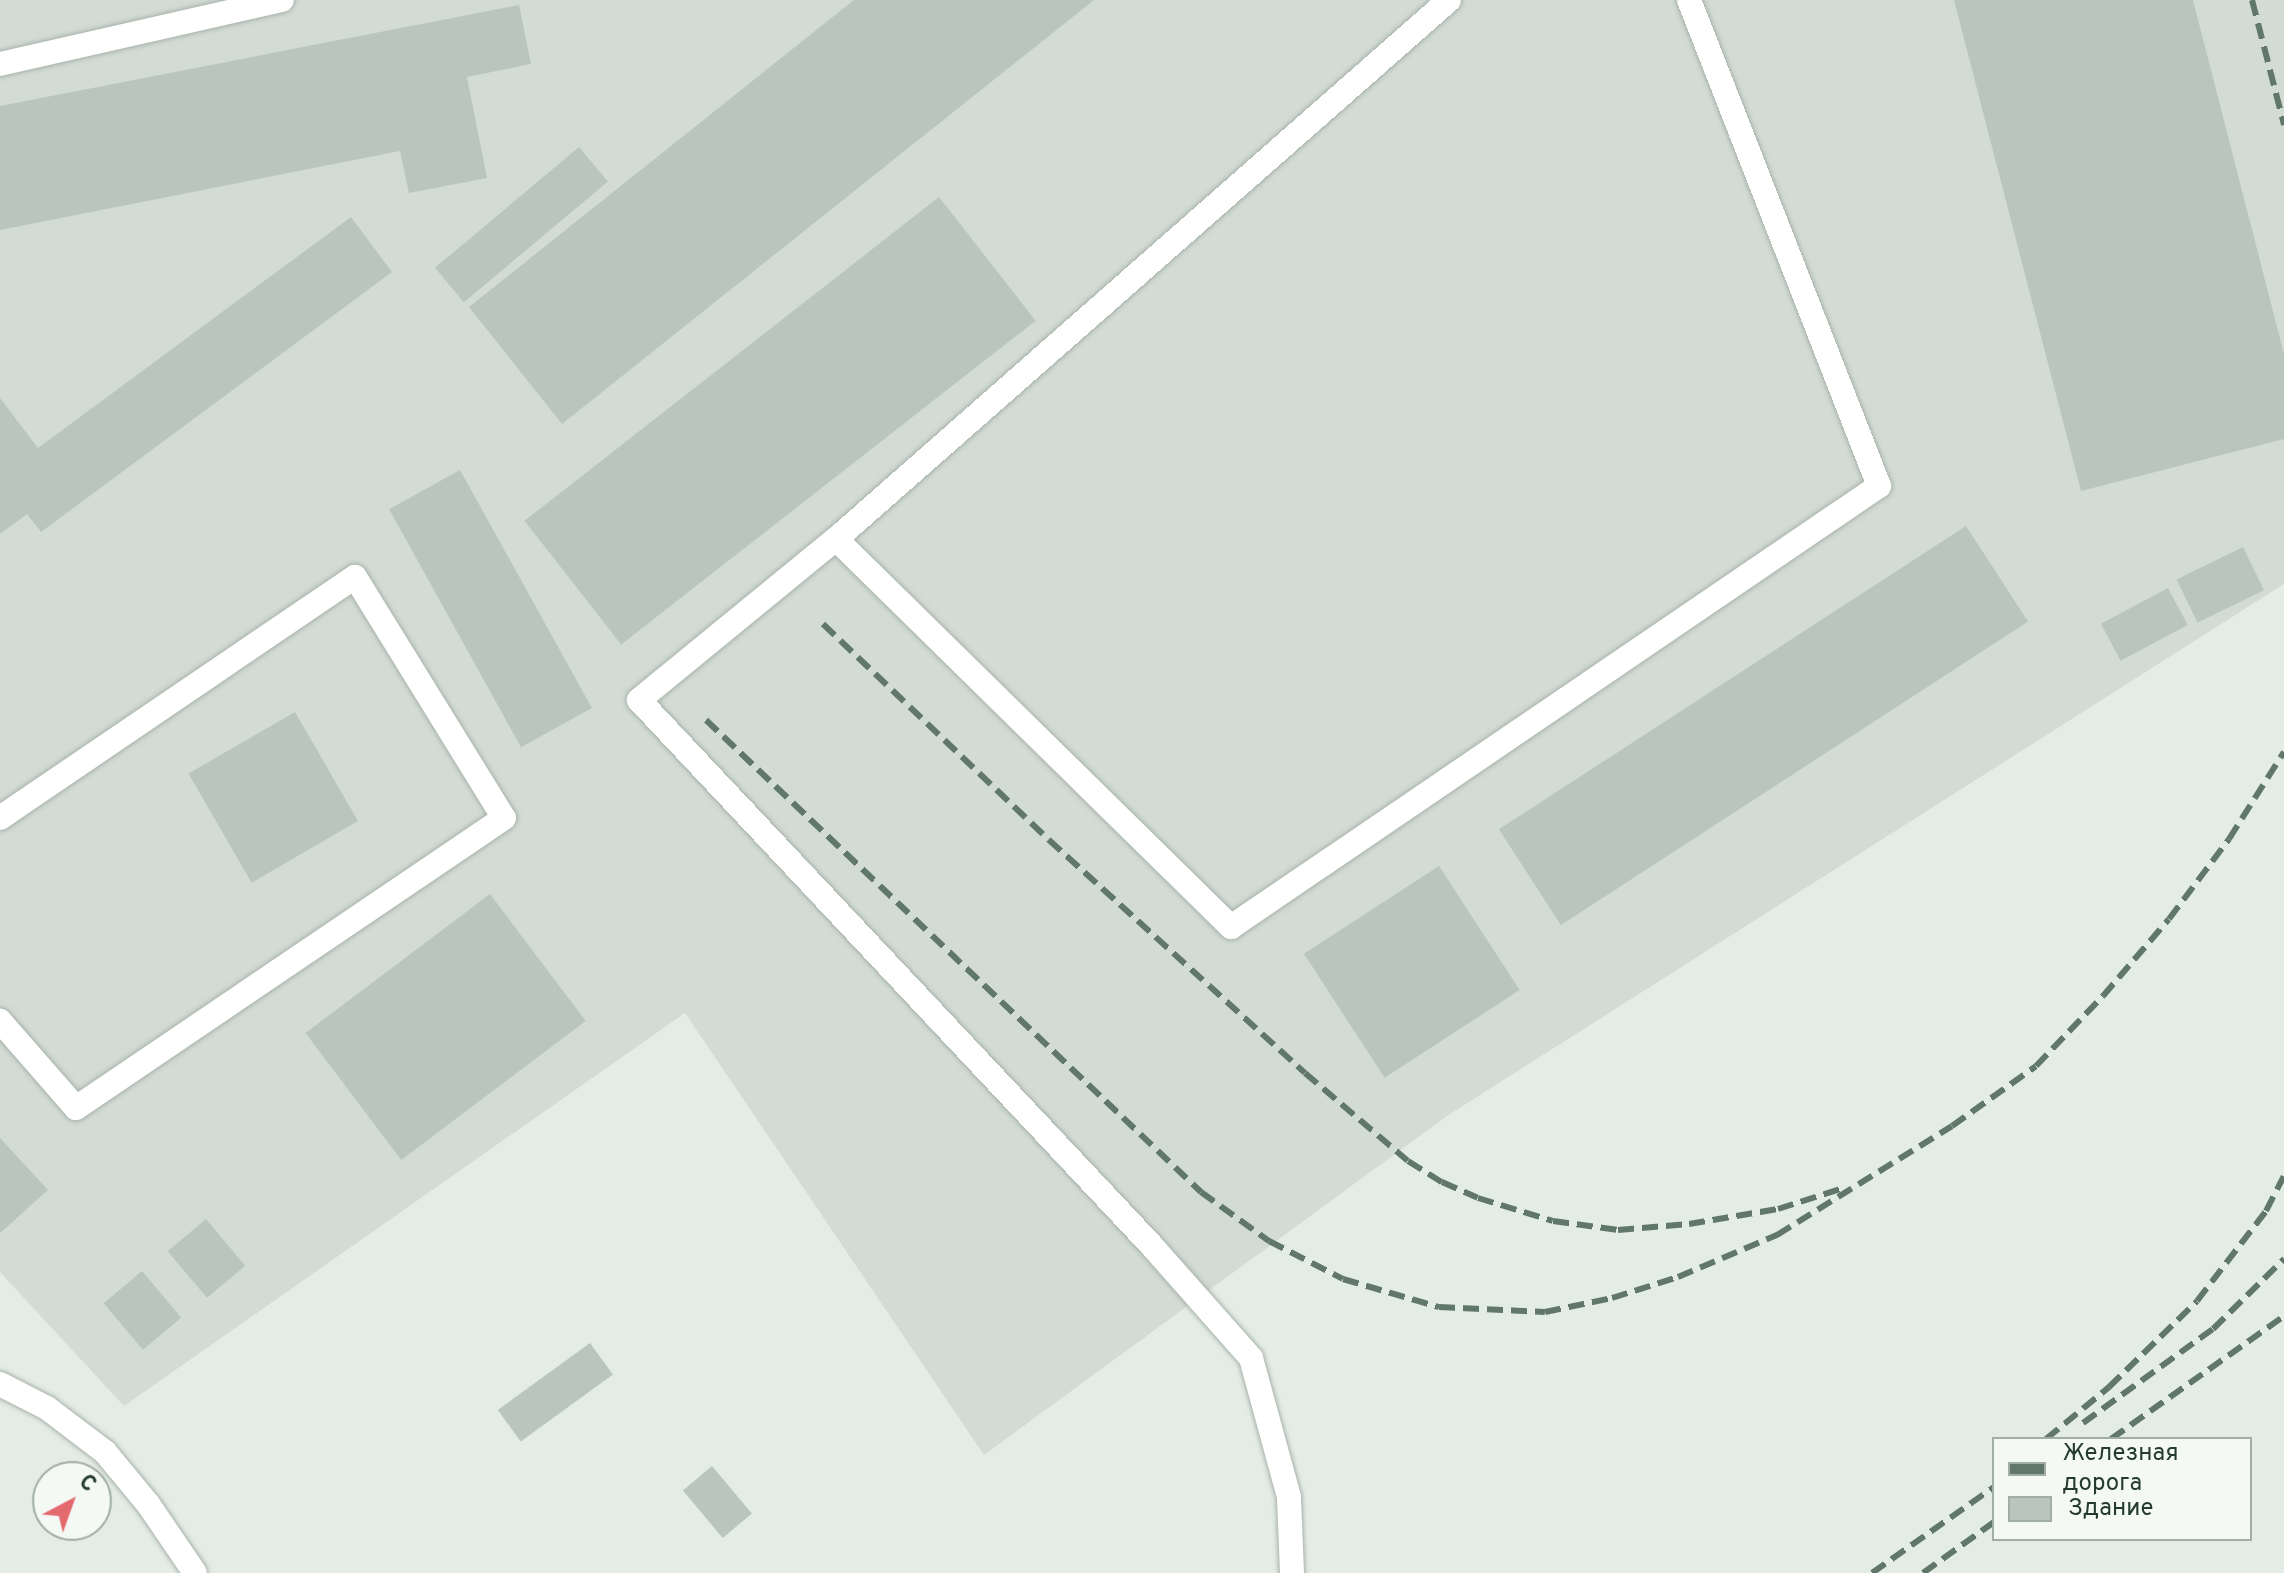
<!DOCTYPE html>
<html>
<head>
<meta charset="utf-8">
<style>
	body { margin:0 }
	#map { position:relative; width:2284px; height:1573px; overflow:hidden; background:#e4ece6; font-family:Overpass,sans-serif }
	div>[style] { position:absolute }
	.built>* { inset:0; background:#d2dbd4 }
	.building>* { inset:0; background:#b9c6be; transform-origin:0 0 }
	.roads { filter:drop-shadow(0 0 2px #a7b3ab) drop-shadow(0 0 2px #a7b3ab) }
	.lane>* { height:24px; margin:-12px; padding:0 12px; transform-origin:12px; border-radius:12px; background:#fff }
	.rail>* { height:6px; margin-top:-3px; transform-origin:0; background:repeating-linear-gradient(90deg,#60776a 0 16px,transparent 0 24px) }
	span { translate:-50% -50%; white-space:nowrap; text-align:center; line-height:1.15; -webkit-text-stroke:7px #f4f9f5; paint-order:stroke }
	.legend { position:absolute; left:1992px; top:1437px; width:260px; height:104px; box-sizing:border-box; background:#f4f9f5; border:2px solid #a1ada6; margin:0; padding:10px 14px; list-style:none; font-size:24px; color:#253b2f }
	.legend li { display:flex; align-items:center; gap:16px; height:40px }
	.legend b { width:40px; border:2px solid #a1ada6 }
	.north { position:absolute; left:32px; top:1461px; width:80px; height:80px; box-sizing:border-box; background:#f4f9f5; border:2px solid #a1ada6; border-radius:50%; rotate:41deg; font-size:22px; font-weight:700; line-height:32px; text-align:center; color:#253b2f }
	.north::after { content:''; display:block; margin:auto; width:28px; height:36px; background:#e36b70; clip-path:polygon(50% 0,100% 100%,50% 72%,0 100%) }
</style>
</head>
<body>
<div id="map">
	<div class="built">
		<div style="clip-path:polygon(0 0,2284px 0,2284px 584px,1447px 1116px,984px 1455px,685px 1013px,124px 1406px,0 1272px)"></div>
	</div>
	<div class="building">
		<div style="clip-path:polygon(854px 0,1094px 0,562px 424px,469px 307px)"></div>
		<div style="clip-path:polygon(1954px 0,2193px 0,2284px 354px,2284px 439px,2081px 491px)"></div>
		<div style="clip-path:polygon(519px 5px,531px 64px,467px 77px,487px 178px,409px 193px,400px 151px,0 230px,0 106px)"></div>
		<div style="left:579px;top:147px;width:45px;height:188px;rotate:50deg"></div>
		<div style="left:939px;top:197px;width:157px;height:526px;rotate:52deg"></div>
		<div style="clip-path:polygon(351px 217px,392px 272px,41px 532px,27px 514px,0 534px,0 398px,38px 448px)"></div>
		<div style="left:460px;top:470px;width:272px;height:81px;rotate:61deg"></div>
		<div style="left:1966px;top:526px;width:114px;height:557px;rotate:57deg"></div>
		<div style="left:2243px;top:547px;width:48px;height:74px;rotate:64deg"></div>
		<div style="left:2168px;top:588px;width:42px;height:76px;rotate:62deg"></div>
		<div style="left:295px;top:712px;width:126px;height:123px;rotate:60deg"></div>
		<div style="left:1439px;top:866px;width:148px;height:161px;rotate:57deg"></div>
		<div style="left:490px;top:894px;width:159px;height:231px;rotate:53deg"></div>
		<div style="clip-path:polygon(0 1138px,48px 1190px,0 1233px)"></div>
		<div style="left:206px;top:1219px;width:61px;height:50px;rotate:50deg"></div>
		<div style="left:142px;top:1271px;width:61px;height:50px;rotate:50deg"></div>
		<div style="left:590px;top:1343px;width:39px;height:114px;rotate:54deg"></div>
		<div style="left:712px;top:1466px;width:62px;height:38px;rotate:50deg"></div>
	</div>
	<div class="roads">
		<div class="lane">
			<div style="left:0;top:64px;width:289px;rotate:-12.8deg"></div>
			<div style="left:836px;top:539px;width:816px;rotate:-41.32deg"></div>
			<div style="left:0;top:818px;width:429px;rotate:-34.2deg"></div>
			<div style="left:355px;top:577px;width:283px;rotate:58.3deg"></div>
			<div style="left:504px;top:818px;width:517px;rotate:145.88deg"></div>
			<div style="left:76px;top:1108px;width:116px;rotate:-131.1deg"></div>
			<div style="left:0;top:1384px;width:53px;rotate:27.1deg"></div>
			<div style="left:47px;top:1408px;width:73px;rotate:37.2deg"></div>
			<div style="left:105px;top:1452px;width:67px;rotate:50.4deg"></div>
			<div style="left:148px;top:1504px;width:83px;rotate:55.7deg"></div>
			<div style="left:1292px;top:1573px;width:76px;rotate:-92.3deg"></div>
			<div style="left:1289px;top:1497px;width:144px;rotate:-105.3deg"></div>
			<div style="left:1251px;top:1358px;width:149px;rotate:-131.5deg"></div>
			<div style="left:1152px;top:1246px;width:749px;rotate:-133.22deg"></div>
			<div style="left:639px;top:700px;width:254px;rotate:-39.3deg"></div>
			<div style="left:836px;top:539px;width:554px;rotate:44.49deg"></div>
			<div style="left:1231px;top:927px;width:784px;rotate:-34.24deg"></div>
			<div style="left:1879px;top:486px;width:522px;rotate:-111.35deg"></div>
		</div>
	</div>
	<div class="rail">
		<div style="left:2252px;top:0;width:129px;rotate:75.6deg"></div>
		<div style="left:823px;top:624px;width:313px;rotate:43.7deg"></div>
		<div style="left:1049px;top:840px;width:346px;rotate:42.3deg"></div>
		<div style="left:1305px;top:1073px;width:135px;rotate:40.5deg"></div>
		<div style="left:1408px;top:1161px;width:40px;rotate:32deg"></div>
		<div style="left:1442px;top:1182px;width:39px;rotate:24deg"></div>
		<div style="left:1478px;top:1198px;width:78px;rotate:17deg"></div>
		<div style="left:1553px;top:1221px;width:66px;rotate:7.9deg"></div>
		<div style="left:1618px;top:1230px;width:71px;rotate:-4.8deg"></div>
		<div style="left:1689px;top:1224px;width:90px;rotate:-9.6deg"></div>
		<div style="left:1778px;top:1209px;width:65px;rotate:-17.9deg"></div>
		<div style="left:706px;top:720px;width:684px;rotate:43.64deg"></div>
		<div style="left:1201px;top:1192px;width:84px;rotate:35.8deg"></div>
		<div style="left:1269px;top:1241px;width:83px;rotate:27.2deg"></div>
		<div style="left:1343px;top:1279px;width:100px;rotate:16.3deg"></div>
		<div style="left:1439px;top:1307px;width:106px;rotate:2.7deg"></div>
		<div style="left:1545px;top:1312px;width:68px;rotate:-11.8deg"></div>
		<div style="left:1612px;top:1298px;width:69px;rotate:-17.7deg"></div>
		<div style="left:1678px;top:1277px;width:108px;rotate:-23deg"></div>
		<div style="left:1777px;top:1235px;width:206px;rotate:-31.9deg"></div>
		<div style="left:1952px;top:1126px;width:103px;rotate:-35.5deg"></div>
		<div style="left:2036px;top:1066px;width:97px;rotate:-46.3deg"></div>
		<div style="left:2103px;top:996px;width:101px;rotate:-49.4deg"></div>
		<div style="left:2169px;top:919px;width:100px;rotate:-53.1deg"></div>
		<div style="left:2229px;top:839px;width:103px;rotate:-57.7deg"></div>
		<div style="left:2083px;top:1423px;width:160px;rotate:-35.9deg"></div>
		<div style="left:2213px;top:1329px;width:100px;rotate:-44.6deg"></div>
		<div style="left:2046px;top:1439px;width:82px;rotate:-39.5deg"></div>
		<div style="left:2109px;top:1387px;width:123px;rotate:-44.3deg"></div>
		<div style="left:2197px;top:1301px;width:113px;rotate:-52.5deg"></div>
		<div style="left:2266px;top:1211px;width:39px;rotate:-63deg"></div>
		<div style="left:2111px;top:1439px;width:212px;rotate:-35.4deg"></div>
		<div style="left:1872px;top:1573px;width:149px;rotate:-35.2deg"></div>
		<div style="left:1923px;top:1573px;width:87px;rotate:-35.7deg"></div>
	</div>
	<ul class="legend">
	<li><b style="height:10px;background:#60776a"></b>Железная дорога</li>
	<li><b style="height:22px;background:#b9c6be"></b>Здание</li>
	</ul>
	<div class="north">С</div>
</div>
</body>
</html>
